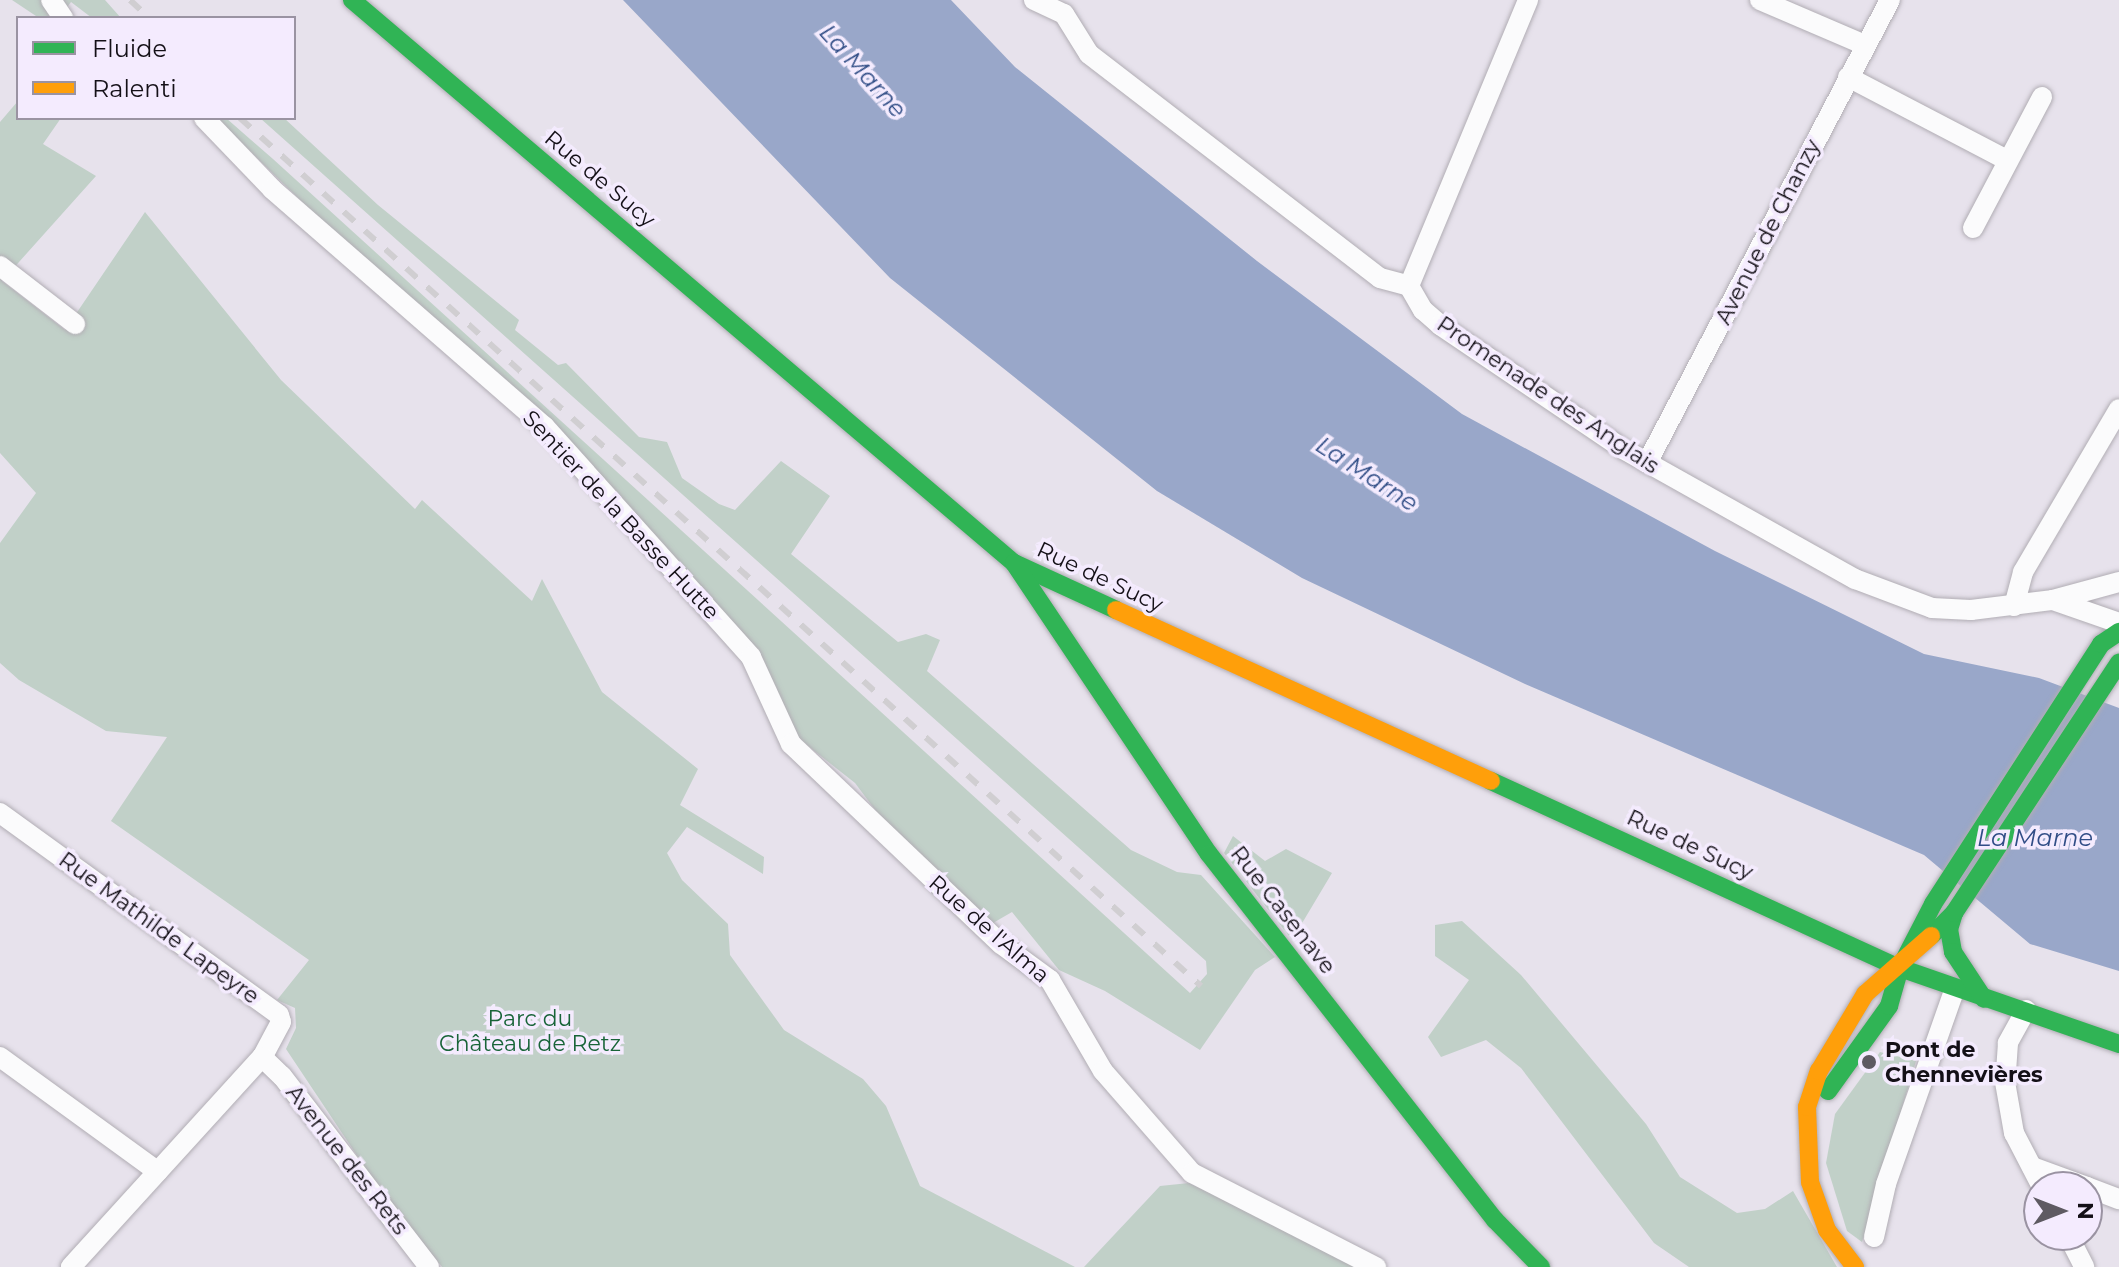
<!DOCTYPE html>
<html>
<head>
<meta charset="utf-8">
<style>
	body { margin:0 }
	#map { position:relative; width:2119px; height:1267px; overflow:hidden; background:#e7e2ec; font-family:Montserrat,sans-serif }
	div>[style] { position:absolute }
	.green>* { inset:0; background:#c1d0c8 }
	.water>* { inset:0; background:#99a7c9 }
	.roads { filter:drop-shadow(0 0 2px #b1adb4) drop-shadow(0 0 2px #b1adb4) }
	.street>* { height:20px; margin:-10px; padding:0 10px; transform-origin:10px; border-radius:10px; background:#fbfbfc }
	.fast>* { height:18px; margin:-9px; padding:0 9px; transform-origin:9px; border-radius:9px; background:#30b455 }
	.slow>* { height:18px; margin:-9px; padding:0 9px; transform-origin:9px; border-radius:9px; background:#ff9f0a }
	.rail>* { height:6px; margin-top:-3px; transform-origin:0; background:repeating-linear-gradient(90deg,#d0ced1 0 14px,transparent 0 28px) }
	.dots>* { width:22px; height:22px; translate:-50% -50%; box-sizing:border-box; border:4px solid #f4ebfe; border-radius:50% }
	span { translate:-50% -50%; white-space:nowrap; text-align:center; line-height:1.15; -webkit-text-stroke:7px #f4ebfe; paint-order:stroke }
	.street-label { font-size:22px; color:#141017 }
	.park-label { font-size:22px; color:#186438 }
	.poi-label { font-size:22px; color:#141017; font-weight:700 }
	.left { translate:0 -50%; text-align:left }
	.water-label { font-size:24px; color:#304d86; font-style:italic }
	.legend { position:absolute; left:16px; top:16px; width:280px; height:104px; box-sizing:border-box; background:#f4ebfe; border:2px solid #9a93a2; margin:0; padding:10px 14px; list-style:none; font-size:24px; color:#141017 }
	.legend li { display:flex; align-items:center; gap:16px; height:40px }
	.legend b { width:40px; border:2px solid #9a93a2 }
	.north { position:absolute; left:2023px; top:1171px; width:80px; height:80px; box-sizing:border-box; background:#f4ebfe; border:2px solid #9a93a2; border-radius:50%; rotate:90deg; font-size:22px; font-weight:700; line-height:32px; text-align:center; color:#141017 }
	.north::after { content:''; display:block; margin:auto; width:28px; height:36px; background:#5e5a62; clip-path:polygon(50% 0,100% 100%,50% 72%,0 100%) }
</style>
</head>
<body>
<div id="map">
	<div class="green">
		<div style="clip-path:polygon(12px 0,105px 0,121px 18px,92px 18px,71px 2px,59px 18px,39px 18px)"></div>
		<div style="clip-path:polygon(18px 101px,18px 118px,61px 118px,43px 144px,96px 176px,2px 281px,65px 330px,145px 212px,281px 380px,415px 509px,422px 500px,532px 601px,542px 579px,602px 692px,698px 769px,680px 805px,764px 857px,763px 874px,687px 827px,667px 853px,682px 880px,728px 924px,730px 955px,784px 1030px,863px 1079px,886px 1106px,920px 1186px,1075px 1267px,442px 1267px,374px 1181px,286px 1049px,296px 1028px,295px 1008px,277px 1000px,309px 960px,111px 821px,167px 737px,106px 731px,19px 680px,0 663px,0 543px,36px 493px,0 453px,0 122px)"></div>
		<div style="clip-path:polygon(216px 118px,226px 118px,273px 159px,1190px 993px,1207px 974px,1206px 961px,260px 118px,284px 118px,378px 205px,519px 320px,515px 330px,558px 365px,566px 363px,639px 437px,667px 442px,682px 478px,719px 504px,735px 510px,781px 461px,830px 496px,791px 554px,898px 642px,926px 634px,940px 640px,927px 671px,1131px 850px,1177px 872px,1201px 875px,1275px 957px,1255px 970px,1200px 1050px,1105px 991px,1059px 970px,1012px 912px,993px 923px,891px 831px,855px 783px,798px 738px,666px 556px)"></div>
		<div style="clip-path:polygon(1233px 836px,1265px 861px,1286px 849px,1332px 873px,1292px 940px,1224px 853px)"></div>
		<div style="clip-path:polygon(1462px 921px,1521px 975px,1646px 1124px,1680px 1177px,1737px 1213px,1765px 1209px,1793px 1191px,1837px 1267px,1689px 1267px,1654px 1243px,1521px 1068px,1486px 1040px,1441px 1057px,1428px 1037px,1469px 980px,1435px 956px,1435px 925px)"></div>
		<div style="clip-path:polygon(1880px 1052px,1916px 1061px,1862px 1242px,1847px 1231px,1826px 1163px,1835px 1114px)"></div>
		<div style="clip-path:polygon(1189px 1183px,1363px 1267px,1084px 1267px,1160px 1186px)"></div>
	</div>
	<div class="water">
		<div style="clip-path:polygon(623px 0,951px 0,1015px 67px,1257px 261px,1462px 414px,1715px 551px,1924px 654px,2039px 678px,2119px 708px,2119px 971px,2030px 944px,1924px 855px,1525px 684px,1302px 578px,1157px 491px,890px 278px)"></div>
	</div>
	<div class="roads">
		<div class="street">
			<div style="left:51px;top:0;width:22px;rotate:56deg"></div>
			<div style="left:1034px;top:0;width:33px;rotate:25deg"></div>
			<div style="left:1064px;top:14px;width:47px;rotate:58deg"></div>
			<div style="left:1089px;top:54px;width:367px;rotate:37.6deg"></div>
			<div style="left:1380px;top:278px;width:30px;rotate:15deg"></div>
			<div style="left:1409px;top:286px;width:28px;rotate:60deg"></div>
			<div style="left:1423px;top:310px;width:23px;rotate:41deg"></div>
			<div style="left:1440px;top:325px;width:221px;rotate:34.1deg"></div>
			<div style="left:1623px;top:449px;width:266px;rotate:29.3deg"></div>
			<div style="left:1855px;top:579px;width:82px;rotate:20.6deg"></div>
			<div style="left:1932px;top:608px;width:39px;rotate:3deg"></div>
			<div style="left:1971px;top:610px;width:83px;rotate:-7deg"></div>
			<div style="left:2053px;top:600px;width:68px;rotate:-15.3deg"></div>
			<div style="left:1760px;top:0;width:114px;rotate:23.2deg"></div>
			<div style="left:1848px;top:77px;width:179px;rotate:27.6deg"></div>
			<div style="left:204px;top:118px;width:98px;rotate:46.2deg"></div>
			<div style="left:272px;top:189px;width:361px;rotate:41.1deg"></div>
			<div style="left:544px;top:426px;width:310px;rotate:48.1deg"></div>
			<div style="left:751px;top:657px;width:96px;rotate:65.3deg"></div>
			<div style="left:791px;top:744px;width:290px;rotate:43.6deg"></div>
			<div style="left:1001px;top:944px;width:61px;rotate:36.3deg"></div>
			<div style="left:1050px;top:980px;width:105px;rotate:59.8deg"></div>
			<div style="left:1103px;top:1071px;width:135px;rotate:48.9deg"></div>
			<div style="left:1192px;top:1173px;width:207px;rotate:27.1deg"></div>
			<div style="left:1973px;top:228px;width:148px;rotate:-62.2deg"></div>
			<div style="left:0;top:266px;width:95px;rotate:37.7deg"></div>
			<div style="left:1409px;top:286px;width:310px;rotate:-67.4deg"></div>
			<div style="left:1647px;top:463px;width:523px;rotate:-62.31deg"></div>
			<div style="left:2053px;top:600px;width:70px;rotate:19.2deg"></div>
			<div style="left:2014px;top:606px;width:35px;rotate:-75deg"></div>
			<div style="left:2023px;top:572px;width:189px;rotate:-59.5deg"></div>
			<div style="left:0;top:813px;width:344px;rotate:35.9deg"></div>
			<div style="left:279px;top:1015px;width:7px;rotate:74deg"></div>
			<div style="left:281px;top:1022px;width:40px;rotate:118deg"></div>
			<div style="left:262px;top:1057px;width:284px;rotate:132.3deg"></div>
			<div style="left:2026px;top:1010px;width:38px;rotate:119deg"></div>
			<div style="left:2008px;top:1043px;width:39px;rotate:94deg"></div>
			<div style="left:2005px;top:1082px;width:52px;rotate:80deg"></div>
			<div style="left:2014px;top:1133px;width:61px;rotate:62.6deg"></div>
			<div style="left:0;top:1057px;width:195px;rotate:36deg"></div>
			<div style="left:262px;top:1057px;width:28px;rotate:44deg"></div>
			<div style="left:282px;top:1076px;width:241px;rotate:52.4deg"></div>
			<div style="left:2032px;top:1167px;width:59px;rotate:20deg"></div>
			<div style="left:2087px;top:1187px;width:34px;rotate:21deg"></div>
			<div style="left:2068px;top:1235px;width:36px;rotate:63deg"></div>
			<div style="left:1874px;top:1237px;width:54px;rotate:-77.2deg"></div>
			<div style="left:1886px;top:1184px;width:205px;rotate:-70.6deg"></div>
		</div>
		<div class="fast">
			<div style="left:352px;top:0;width:869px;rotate:40.38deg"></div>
			<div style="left:1014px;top:563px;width:112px;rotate:24.7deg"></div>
			<div style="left:1014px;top:563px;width:350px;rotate:56.2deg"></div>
			<div style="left:1209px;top:854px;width:464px;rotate:52deg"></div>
			<div style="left:1495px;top:1220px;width:66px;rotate:45.6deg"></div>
			<div style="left:1491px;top:781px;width:450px;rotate:24.6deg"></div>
			<div style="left:1900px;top:968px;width:232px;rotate:19.1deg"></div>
			<div style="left:1954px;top:913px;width:17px;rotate:107deg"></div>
			<div style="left:1949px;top:929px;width:23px;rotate:80deg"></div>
			<div style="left:1953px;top:952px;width:56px;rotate:56.6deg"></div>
			<div style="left:1931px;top:936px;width:33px;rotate:-45deg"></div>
			<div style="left:1954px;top:913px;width:300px;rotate:-56.6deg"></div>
			<div style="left:1828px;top:1091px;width:105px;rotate:-54.3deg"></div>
			<div style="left:1889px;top:1006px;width:40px;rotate:-74deg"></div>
			<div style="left:1900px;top:968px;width:72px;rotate:-62.7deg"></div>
			<div style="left:1933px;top:904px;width:310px;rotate:-57.1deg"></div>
			<div style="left:2101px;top:644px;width:22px;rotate:-34deg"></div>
		</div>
		<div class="slow">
			<div style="left:1116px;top:610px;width:412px;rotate:24.5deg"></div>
			<div style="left:1855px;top:1267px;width:46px;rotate:-127.1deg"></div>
			<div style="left:1827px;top:1230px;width:51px;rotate:-109.5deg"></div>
			<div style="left:1810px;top:1182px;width:75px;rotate:-92.3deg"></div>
			<div style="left:1807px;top:1107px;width:38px;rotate:-72deg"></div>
			<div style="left:1819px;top:1071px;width:90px;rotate:-59.1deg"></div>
			<div style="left:1865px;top:994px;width:88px;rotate:-41.3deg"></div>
		</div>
	</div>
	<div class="rail">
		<div style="left:130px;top:0;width:26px;rotate:43deg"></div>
		<div style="left:240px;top:118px;width:1295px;rotate:42.09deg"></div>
	</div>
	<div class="dots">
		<div style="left:1869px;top:1062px;background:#5e5a62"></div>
	</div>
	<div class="street-label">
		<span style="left:600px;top:179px;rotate:40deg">Rue de Sucy</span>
		<span style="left:1768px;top:232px;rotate:-63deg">Avenue de Chanzy</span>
		<span style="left:1548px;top:395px;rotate:34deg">Promenade des Anglais</span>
		<span style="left:621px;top:515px;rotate:47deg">Sentier de la Basse Hutte</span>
		<span style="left:1100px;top:577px;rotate:25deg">Rue de Sucy</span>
		<span style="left:1690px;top:845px;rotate:25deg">Rue de Sucy</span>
		<span style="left:1283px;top:910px;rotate:52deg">Rue Casenave</span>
		<span style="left:159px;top:928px;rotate:36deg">Rue Mathilde Lapeyre</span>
		<span style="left:989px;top:929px;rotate:41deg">Rue de l'Alma</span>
		<span style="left:347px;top:1160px;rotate:52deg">Avenue des Rets</span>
	</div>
	<div class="park-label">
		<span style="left:530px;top:1031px">Parc du<br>Château de Retz</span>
	</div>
	<div class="poi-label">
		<span class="left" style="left:1885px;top:1062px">Pont de<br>Chennevières</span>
	</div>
	<div class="water-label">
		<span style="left:863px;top:71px;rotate:48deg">La Marne</span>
		<span style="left:1367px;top:474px;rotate:33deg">La Marne</span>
		<span style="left:2035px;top:838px">La Marne</span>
	</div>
	<ul class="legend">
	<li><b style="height:10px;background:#30b455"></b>Fluide</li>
	<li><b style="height:10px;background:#ff9f0a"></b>Ralenti</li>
	</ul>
	<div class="north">N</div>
</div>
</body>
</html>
